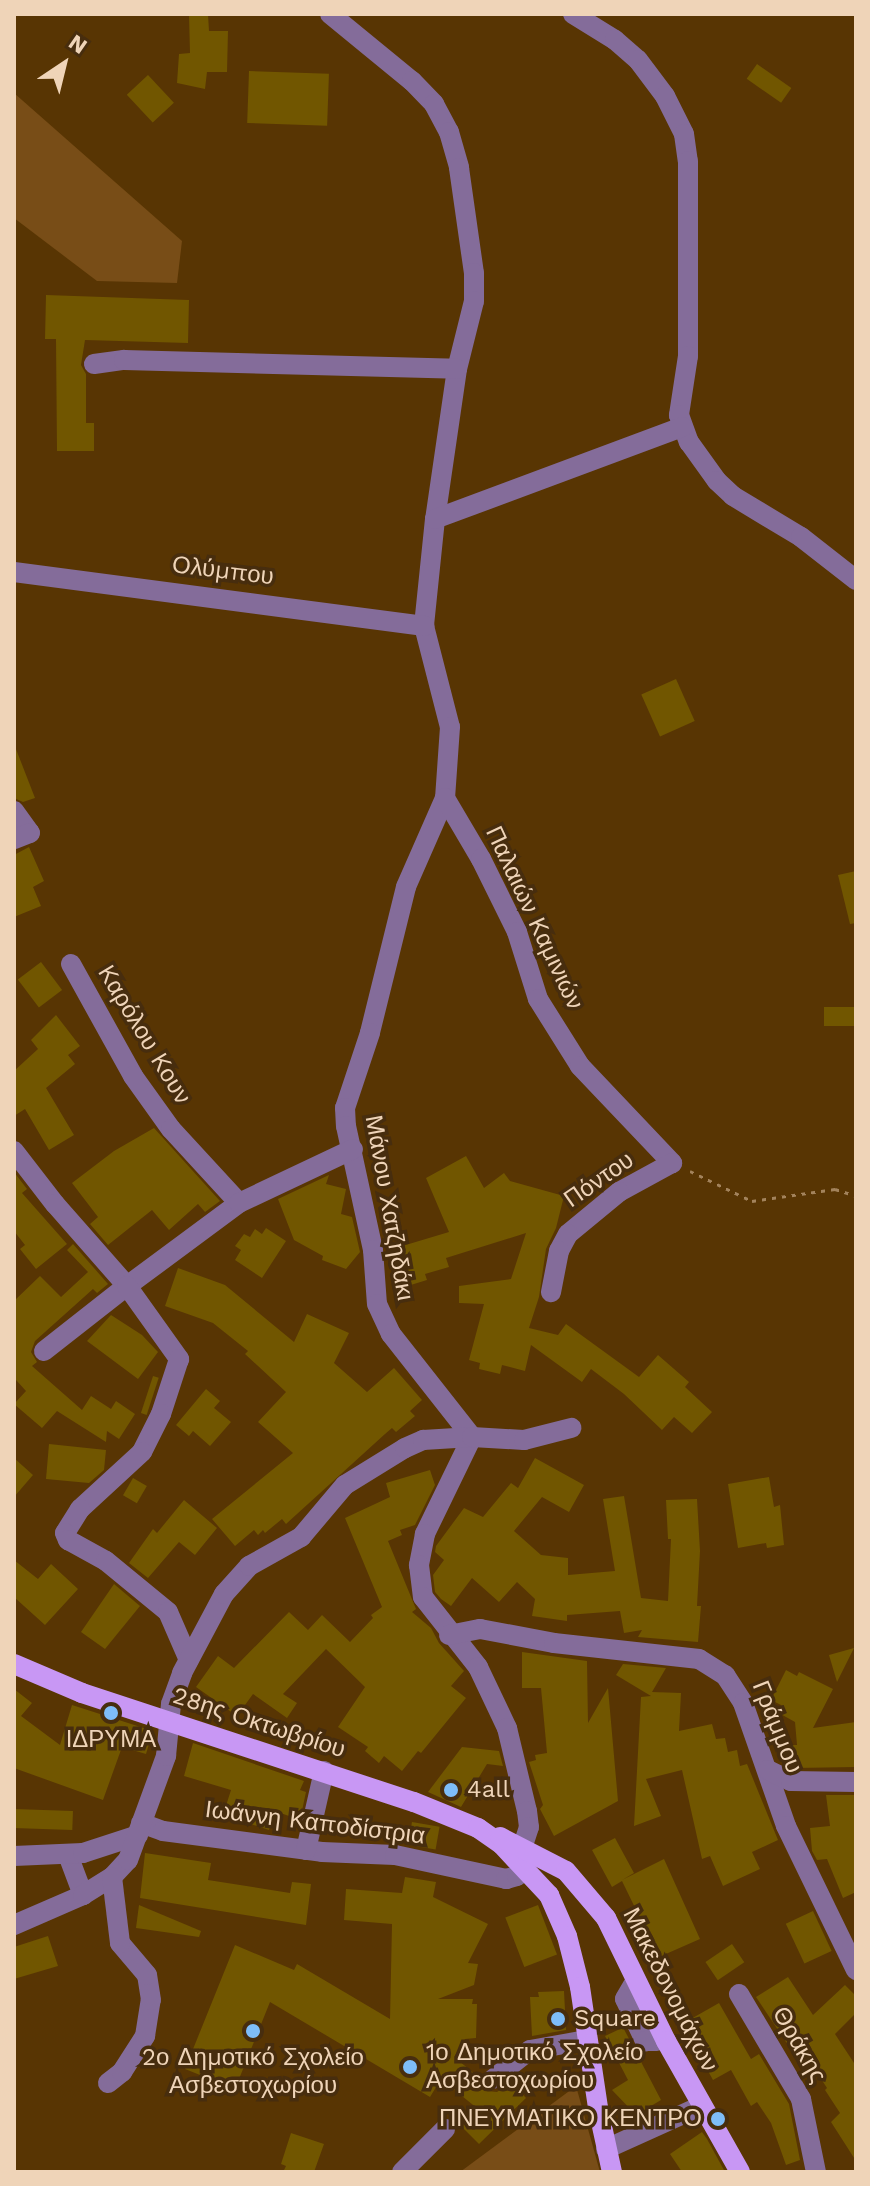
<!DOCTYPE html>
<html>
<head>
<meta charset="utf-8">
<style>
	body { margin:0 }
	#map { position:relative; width:870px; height:2186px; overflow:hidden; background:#583503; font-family:"Work Sans",sans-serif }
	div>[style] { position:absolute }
	.green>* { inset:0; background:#784d17 }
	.building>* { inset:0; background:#715600; transform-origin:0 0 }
	.path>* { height:3px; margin-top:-1.5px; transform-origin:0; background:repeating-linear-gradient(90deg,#a3835c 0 4px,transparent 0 10px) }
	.minor>* { height:20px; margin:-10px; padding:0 10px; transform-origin:10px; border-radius:10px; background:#846c9a }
	.major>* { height:20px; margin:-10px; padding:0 10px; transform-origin:10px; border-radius:10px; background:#c897f4 }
	.dots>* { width:22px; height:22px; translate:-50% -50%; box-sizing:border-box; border:4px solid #472d0e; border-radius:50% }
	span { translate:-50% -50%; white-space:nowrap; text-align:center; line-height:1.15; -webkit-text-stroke:7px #472d0e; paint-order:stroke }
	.street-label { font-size:24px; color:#efd4b8 }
	.poi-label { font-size:24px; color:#efd4b8 }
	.left { translate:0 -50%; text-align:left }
	.right { translate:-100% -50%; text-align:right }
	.frame { position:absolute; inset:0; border:16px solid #efd4b8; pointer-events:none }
	.north { position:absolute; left:24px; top:24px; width:80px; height:80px; -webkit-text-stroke:6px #472d0e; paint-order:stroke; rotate:35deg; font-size:22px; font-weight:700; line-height:32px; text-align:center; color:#efd4b8 }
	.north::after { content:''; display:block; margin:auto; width:28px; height:36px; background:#efd4b8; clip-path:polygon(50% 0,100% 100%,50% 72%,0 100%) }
</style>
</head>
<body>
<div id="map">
	<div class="green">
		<div style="clip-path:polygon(14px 93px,182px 241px,177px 283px,97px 281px,14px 218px)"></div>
		<div style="clip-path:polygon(576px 2086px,600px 2172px,460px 2172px)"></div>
	</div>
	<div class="building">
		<div style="clip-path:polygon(189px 14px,208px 14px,209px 31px,228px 31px,227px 72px,207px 72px,205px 89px,177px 83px,179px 54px,190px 53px)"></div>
		<div style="left:757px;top:64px;width:42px;height:18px;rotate:35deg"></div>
		<div style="left:249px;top:71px;width:80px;height:52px;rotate:2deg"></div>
		<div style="left:148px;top:75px;width:38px;height:29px;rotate:47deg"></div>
		<div style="clip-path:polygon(46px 295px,189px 300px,188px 343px,85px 340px,81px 365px,86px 374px,86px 423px,94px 423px,94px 451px,57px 451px,56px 339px,45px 339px)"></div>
		<div style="left:676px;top:679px;width:46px;height:38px;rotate:66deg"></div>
		<div style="clip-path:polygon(14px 744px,35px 798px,23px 802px,14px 798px)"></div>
		<div style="clip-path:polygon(29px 847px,44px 881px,33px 887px,41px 906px,14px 917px,14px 855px)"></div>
		<div style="clip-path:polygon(856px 871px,856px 923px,850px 924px,838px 875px)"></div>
		<div style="left:41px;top:962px;width:35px;height:29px;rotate:53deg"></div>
		<div style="left:856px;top:1007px;width:19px;height:32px;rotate:90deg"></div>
		<div style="clip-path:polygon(56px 1015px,80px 1046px,68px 1055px,75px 1064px,46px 1088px,74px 1135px,49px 1150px,25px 1109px,14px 1116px,14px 1071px,38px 1049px,31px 1040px)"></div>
		<div style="clip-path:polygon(154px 1128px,220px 1201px,205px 1212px,198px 1204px,169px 1230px,152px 1210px,108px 1245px,90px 1224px,98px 1217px,72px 1183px,114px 1151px)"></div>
		<div style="clip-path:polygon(466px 1156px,484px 1188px,504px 1173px,510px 1181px,564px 1196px,556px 1228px,546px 1249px,539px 1297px,529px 1328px,558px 1335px,566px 1324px,639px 1377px,658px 1355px,689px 1382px,685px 1387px,712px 1412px,692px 1433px,674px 1417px,662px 1430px,624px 1394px,591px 1369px,582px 1382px,531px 1345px,525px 1371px,502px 1365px,500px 1374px,479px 1369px,480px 1363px,469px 1360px,484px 1304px,459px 1303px,459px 1286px,511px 1279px,526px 1233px,446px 1258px,449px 1267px,425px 1274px,427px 1280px,401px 1288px,389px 1250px,449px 1232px,426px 1178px)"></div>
		<div style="clip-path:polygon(14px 1172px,27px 1189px,22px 1193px,67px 1244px,36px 1269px,20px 1249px,25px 1245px,14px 1231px)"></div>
		<div style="clip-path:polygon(329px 1175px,326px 1184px,346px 1189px,341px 1214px,352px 1217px,360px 1252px,346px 1269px,322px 1260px,323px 1256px,294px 1240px,278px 1199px)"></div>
		<div style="clip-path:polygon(266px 1228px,286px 1241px,262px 1278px,235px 1260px,241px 1250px,235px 1246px,244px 1234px,250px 1237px,255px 1229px,262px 1234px)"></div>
		<div style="clip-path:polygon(73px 1244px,108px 1284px,97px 1293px,93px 1289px,35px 1341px,31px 1352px,37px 1362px,32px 1366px,82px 1410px,91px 1396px,111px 1409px,116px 1401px,135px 1414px,119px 1439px,107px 1431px,106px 1442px,57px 1411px,42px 1428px,14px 1404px,26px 1391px,16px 1380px,14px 1382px,14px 1301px,40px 1276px,61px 1297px,88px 1272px,67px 1250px)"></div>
		<div style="clip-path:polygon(178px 1268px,225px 1285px,294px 1342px,307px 1314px,349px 1333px,334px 1363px,367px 1392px,394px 1368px,422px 1400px,410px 1411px,415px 1416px,396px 1432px,392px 1428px,385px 1434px,286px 1524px,282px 1519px,265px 1533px,263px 1530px,258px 1535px,254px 1530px,235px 1546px,212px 1519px,293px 1453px,258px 1422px,286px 1392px,245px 1354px,248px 1351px,213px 1323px,165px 1306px)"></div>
		<div style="clip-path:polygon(111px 1315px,142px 1335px,158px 1352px,138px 1379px,87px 1341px)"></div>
		<div style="left:153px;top:1376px;width:6px;height:39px;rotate:18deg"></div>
		<div style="clip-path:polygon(206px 1389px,220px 1401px,214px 1408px,231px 1422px,210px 1446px,193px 1431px,189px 1436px,176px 1425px)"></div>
		<div style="clip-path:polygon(49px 1444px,106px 1450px,104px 1470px,89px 1483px,46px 1479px)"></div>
		<div style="clip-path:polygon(14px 1458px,33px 1475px,14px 1497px)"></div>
		<div style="clip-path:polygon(535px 1458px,584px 1485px,569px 1512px,542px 1497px,514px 1531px,541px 1555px,568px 1558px,568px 1575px,615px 1571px,603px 1499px,624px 1496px,641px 1598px,668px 1601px,671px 1539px,668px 1539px,666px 1500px,697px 1499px,700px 1551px,697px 1606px,701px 1606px,698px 1642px,638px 1637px,642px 1630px,624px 1633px,620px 1611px,567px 1615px,567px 1621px,532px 1616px,535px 1599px,517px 1582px,499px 1602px,472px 1578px,451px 1606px,441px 1599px,435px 1592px,433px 1575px,444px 1560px,435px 1552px,436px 1546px,464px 1508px,483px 1517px,511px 1483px,518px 1488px)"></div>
		<div style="clip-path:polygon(430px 1470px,435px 1485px,415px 1525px,400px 1530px,402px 1535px,388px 1541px,416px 1609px,412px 1612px,431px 1628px,439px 1643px,464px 1671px,451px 1686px,466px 1698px,421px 1753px,418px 1751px,402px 1771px,384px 1756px,379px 1763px,365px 1751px,368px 1747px,338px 1727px,365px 1687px,326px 1649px,283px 1694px,297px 1703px,287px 1718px,253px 1694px,237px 1716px,196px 1687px,218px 1656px,234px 1668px,289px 1612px,308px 1630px,322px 1615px,350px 1642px,373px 1618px,371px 1615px,382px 1607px,345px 1518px,390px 1497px,386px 1483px)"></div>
		<div style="clip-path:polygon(769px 1477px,774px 1507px,780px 1505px,784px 1545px,767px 1548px,766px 1543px,738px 1548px,728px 1484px)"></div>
		<div style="left:133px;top:1478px;width:16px;height:20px;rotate:30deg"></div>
		<div style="clip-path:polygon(184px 1500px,217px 1528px,195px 1555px,179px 1542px,148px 1578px,129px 1563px,153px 1529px,157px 1533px)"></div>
		<div style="clip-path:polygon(14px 1560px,38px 1579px,51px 1564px,78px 1589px,45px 1625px,14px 1597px)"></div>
		<div style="clip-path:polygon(114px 1584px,140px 1606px,105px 1649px,81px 1632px)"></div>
		<div style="clip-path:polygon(854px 1648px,837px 1682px,829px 1655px)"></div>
		<div style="clip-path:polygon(522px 1652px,587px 1661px,588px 1723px,608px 1688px,618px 1801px,554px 1836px,540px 1809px,543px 1805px,529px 1762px,536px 1760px,535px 1755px,547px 1753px,541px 1688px,522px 1688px)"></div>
		<div style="clip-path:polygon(623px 1664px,666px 1668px,652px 1692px,681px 1693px,679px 1731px,712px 1724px,716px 1739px,725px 1738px,728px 1752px,737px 1750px,740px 1766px,747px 1764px,778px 1840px,752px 1852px,760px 1869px,723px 1886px,710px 1856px,702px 1859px,682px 1770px,646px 1779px,661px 1816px,634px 1826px,641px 1697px,651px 1696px,616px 1675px)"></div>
		<div style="clip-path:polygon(786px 1670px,797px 1676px,799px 1672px,833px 1689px,813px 1728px,856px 1722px,856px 1767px,795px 1768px,792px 1745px,797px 1745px,795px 1722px,777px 1712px,781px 1705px,771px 1700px)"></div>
		<div style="clip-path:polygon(14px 1689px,32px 1703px,21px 1716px,60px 1745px,72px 1705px,153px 1731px,146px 1754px,122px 1747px,103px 1800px,14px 1768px)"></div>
		<div style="clip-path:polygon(193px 1743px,304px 1781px,300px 1790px,306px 1792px,300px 1820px,275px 1811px,269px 1830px,223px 1815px,231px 1790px,184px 1776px)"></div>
		<div style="clip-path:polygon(462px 1747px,499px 1751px,503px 1766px,487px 1764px,461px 1807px,428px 1792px)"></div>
		<div style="clip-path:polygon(826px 1795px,855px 1795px,856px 1892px,843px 1898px,827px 1859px,817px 1860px,812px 1851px,810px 1828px,830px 1826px)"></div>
		<div style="left:14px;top:1809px;width:59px;height:19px;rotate:2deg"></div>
		<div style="left:412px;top:1822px;width:28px;height:23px;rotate:10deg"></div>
		<div style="clip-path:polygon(615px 1838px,634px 1873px,622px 1880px,664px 1859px,700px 1939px,659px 1957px,622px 1881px,612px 1887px,592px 1850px)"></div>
		<div style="clip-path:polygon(145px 1853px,211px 1863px,208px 1880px,290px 1893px,292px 1882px,311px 1884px,306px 1925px,140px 1898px)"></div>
		<div style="clip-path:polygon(405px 1877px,436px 1882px,433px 1897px,488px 1924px,468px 1963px,478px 1964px,474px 1985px,438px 1999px,473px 1999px,472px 2004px,477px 2004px,476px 2038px,465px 2039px,454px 2057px,480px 2078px,487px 2091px,497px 2092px,511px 2082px,526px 2098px,479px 2144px,461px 2126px,478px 2109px,441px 2079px,430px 2097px,270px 2002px,235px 2089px,185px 2069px,235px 1945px,294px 1970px,297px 1964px,390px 2019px,392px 1924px,344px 1920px,346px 1889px,402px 1893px)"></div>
		<div style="clip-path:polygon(139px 1905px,201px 1931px,199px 1937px,136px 1928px)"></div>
		<div style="left:538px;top:1905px;width:53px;height:35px;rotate:69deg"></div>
		<div style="left:813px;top:1911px;width:44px;height:30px;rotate:65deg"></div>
		<div style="clip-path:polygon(48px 1936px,58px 1966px,14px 1979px,14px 1947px)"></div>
		<div style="left:732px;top:1944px;width:22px;height:32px;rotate:56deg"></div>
		<div style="clip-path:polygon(788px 1977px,813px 2015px,845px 1985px,856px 1996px,856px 2013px,835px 2034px,856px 2066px,856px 2161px,831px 2122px,840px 2113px,825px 2090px,827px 2088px,810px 2062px,805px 2065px,788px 2045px,756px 1997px)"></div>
		<div style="clip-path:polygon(564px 1991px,566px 2030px,532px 2036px,530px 1997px,539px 1997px,538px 1992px)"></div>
		<div style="clip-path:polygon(719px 2003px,751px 2059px,759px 2054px,789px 2104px,800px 2160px,786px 2165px,771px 2123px,757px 2102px,751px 2106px,731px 2070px,713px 2080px,682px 2024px)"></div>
		<div style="clip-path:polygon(615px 2012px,661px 2100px,636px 2115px,612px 2090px,628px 2080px,605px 2036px,622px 2028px)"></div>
		<div style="clip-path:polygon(702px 2132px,707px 2139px,725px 2172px,682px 2172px,670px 2154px)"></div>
		<div style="clip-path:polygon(291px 2133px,324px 2144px,314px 2172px,283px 2172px,286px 2166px,281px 2164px)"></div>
	</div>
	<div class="path">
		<div style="left:690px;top:1171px;width:69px;rotate:25.8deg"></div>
		<div style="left:752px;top:1201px;width:84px;rotate:-8.2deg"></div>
		<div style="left:835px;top:1189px;width:22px;rotate:18deg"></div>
	</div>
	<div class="minor">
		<div style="left:330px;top:14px;width:106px;rotate:39.3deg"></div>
		<div style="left:412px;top:81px;width:32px;rotate:46deg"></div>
		<div style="left:434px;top:104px;width:32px;rotate:62deg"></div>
		<div style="left:449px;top:132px;width:37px;rotate:74deg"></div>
		<div style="left:459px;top:168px;width:106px;rotate:81.9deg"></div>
		<div style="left:474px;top:273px;width:28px;rotate:90deg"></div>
		<div style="left:474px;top:301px;width:70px;rotate:104deg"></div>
		<div style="left:457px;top:369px;width:152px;rotate:98.3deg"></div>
		<div style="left:435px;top:519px;width:108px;rotate:95.9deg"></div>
		<div style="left:424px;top:626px;width:104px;rotate:75.6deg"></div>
		<div style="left:450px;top:727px;width:71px;rotate:94deg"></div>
		<div style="left:445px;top:798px;width:97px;rotate:113.7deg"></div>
		<div style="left:406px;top:887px;width:150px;rotate:103.9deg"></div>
		<div style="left:370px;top:1033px;width:79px;rotate:108.4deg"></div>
		<div style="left:345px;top:1108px;width:18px;rotate:87deg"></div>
		<div style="left:346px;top:1126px;width:127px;rotate:77.7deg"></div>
		<div style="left:373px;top:1250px;width:54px;rotate:85.8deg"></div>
		<div style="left:377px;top:1304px;width:33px;rotate:65deg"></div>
		<div style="left:391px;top:1334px;width:131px;rotate:51.8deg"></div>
		<div style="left:472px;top:1437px;width:108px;rotate:115.9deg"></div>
		<div style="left:425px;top:1534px;width:32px;rotate:101deg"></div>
		<div style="left:419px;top:1565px;width:32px;rotate:83deg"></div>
		<div style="left:423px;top:1597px;width:89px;rotate:51.8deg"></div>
		<div style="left:478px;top:1667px;width:68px;rotate:64.6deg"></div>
		<div style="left:507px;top:1728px;width:85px;rotate:76.5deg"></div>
		<div style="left:527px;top:1811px;width:16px;rotate:83deg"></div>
		<div style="left:529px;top:1827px;width:20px;rotate:108deg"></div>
		<div style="left:573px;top:14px;width:49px;rotate:31.8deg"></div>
		<div style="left:615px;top:40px;width:30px;rotate:41deg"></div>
		<div style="left:638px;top:60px;width:45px;rotate:53.1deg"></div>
		<div style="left:665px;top:96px;width:42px;rotate:63.4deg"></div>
		<div style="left:684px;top:134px;width:27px;rotate:82deg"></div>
		<div style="left:688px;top:161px;width:195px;rotate:90deg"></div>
		<div style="left:688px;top:356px;width:60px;rotate:98.7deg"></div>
		<div style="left:679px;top:415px;width:29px;rotate:70deg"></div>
		<div style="left:689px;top:442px;width:48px;rotate:54.3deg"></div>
		<div style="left:717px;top:481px;width:22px;rotate:43deg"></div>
		<div style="left:733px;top:496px;width:79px;rotate:31.1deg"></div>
		<div style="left:801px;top:537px;width:70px;rotate:38deg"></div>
		<div style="left:94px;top:364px;width:30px;rotate:-8deg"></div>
		<div style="left:124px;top:360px;width:333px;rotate:1.5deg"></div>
		<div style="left:435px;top:519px;width:264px;rotate:-20.4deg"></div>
		<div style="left:14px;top:572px;width:414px;rotate:7.5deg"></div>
		<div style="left:445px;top:798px;width:71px;rotate:59.5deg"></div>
		<div style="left:481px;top:859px;width:81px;rotate:63.7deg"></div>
		<div style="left:517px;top:932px;width:70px;rotate:72.6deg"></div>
		<div style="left:538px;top:999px;width:79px;rotate:57.9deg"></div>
		<div style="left:580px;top:1066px;width:134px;rotate:46.5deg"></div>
		<div style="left:672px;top:1163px;width:60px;rotate:151.3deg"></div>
		<div style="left:619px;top:1192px;width:66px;rotate:140.5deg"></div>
		<div style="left:568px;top:1234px;width:19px;rotate:118deg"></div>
		<div style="left:559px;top:1251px;width:42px;rotate:101deg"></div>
		<div style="left:14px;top:811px;width:27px;rotate:54deg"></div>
		<div style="left:30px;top:833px;width:17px;rotate:159deg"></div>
		<div style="left:71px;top:964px;width:128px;rotate:61deg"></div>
		<div style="left:133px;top:1076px;width:65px;rotate:54.4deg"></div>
		<div style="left:171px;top:1129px;width:100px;rotate:47.4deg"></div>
		<div style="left:14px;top:1151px;width:67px;rotate:52.3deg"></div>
		<div style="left:55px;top:1204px;width:109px;rotate:48.7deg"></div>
		<div style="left:127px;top:1286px;width:139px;rotate:-36.5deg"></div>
		<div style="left:239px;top:1203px;width:126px;rotate:-25.3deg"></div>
		<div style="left:44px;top:1351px;width:105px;rotate:-38.1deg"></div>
		<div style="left:127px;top:1286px;width:90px;rotate:54.5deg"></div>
		<div style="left:179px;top:1359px;width:58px;rotate:108.1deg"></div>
		<div style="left:161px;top:1414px;width:42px;rotate:116.6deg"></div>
		<div style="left:142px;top:1452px;width:84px;rotate:137.4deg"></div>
		<div style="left:80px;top:1509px;width:28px;rotate:122deg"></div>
		<div style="left:65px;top:1533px;width:8px;rotate:67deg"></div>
		<div style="left:68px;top:1540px;width:43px;rotate:28.9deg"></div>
		<div style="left:106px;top:1561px;width:80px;rotate:39.4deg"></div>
		<div style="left:168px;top:1612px;width:52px;rotate:66.4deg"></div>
		<div style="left:449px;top:1635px;width:32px;rotate:-11deg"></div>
		<div style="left:480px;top:1629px;width:75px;rotate:10.7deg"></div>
		<div style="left:554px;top:1643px;width:146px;rotate:6.3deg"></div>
		<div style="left:699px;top:1659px;width:31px;rotate:32deg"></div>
		<div style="left:725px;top:1675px;width:33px;rotate:57deg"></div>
		<div style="left:743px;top:1703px;width:130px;rotate:70.7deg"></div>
		<div style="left:786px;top:1826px;width:160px;rotate:64.1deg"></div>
		<div style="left:768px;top:1770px;width:25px;rotate:26deg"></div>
		<div style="left:791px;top:1781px;width:65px;rotate:0.9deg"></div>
		<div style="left:141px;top:1823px;width:23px;rotate:20deg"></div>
		<div style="left:163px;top:1831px;width:160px;rotate:7.5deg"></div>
		<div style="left:322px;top:1852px;width:73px;rotate:2.4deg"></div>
		<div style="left:395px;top:1855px;width:114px;rotate:12.2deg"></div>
		<div style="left:506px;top:1879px;width:11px;rotate:-15deg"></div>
		<div style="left:517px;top:1876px;width:13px;rotate:-45deg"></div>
		<div style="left:306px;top:1850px;width:81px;rotate:-77.2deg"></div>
		<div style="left:68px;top:1855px;width:43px;rotate:69.4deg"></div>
		<div style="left:14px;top:1856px;width:69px;rotate:-2.5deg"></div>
		<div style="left:83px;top:1853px;width:58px;rotate:-18.1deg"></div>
		<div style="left:14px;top:1925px;width:75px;rotate:-23.5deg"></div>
		<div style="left:83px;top:1895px;width:34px;rotate:-32deg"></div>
		<div style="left:112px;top:1877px;width:23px;rotate:-47deg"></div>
		<div style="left:128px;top:1860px;width:111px;rotate:-69.9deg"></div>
		<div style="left:166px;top:1756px;width:52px;rotate:-84.5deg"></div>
		<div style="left:171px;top:1704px;width:33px;rotate:-70deg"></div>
		<div style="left:182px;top:1673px;width:89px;rotate:-62deg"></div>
		<div style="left:224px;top:1594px;width:38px;rotate:-48deg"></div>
		<div style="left:249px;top:1566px;width:60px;rotate:-29.1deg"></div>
		<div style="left:301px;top:1537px;width:68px;rotate:-49.8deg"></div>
		<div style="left:345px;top:1485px;width:70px;rotate:-31.7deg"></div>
		<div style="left:405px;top:1448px;width:20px;rotate:-24deg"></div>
		<div style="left:423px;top:1440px;width:49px;rotate:-3.5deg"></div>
		<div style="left:472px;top:1437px;width:52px;rotate:3.3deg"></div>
		<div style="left:524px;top:1440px;width:49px;rotate:-14.3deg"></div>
		<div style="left:633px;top:1985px;width:16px;rotate:120deg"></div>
		<div style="left:625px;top:1999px;width:47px;rotate:64.5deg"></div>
		<div style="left:645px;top:2041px;width:12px"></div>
		<div style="left:739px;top:1994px;width:122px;rotate:59.4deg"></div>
		<div style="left:801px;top:2099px;width:75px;rotate:78.4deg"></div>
		<div style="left:493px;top:2079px;width:47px;rotate:-38.1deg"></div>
		<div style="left:530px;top:2050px;width:58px;rotate:-10deg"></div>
		<div style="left:108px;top:2083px;width:18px;rotate:-38deg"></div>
		<div style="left:122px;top:2072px;width:43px;rotate:-57.4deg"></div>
		<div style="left:145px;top:2036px;width:36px;rotate:-81deg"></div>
		<div style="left:151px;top:2000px;width:25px;rotate:-99deg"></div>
		<div style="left:147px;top:1975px;width:42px;rotate:-130.2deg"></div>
		<div style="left:120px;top:1943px;width:66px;rotate:-96.9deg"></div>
		<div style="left:606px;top:2149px;width:104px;rotate:-24.4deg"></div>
		<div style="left:402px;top:2172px;width:61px;rotate:-45deg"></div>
	</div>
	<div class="major">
		<div style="left:14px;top:1664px;width:74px;rotate:23.1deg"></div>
		<div style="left:82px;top:1693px;width:349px;rotate:18.2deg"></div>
		<div style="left:414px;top:1802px;width:69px;rotate:22.1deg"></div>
		<div style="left:478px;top:1828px;width:29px;rotate:35deg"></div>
		<div style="left:502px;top:1845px;width:69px;rotate:46.8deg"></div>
		<div style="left:549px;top:1895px;width:45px;rotate:66.3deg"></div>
		<div style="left:567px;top:1936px;width:53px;rotate:75.7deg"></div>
		<div style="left:580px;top:1987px;width:122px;rotate:81.5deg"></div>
		<div style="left:598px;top:2108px;width:66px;rotate:77.7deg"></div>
		<div style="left:500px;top:1837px;width:74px;rotate:27.3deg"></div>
		<div style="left:566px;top:1871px;width:62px;rotate:49.6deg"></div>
		<div style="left:606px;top:1918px;width:137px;rotate:64deg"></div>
		<div style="left:666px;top:2041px;width:150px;rotate:60.5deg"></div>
	</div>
	<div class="dots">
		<div style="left:111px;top:1713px;background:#7ebdf9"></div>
		<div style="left:451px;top:1790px;background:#7ebdf9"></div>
		<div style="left:558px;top:2019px;background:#7ebdf9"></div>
		<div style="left:253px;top:2031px;background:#7ebdf9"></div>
		<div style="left:410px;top:2067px;background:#7ebdf9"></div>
		<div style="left:718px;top:2119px;background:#7ebdf9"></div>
	</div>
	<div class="street-label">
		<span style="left:223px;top:571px;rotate:7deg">Ολύμπου</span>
		<span style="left:534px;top:918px;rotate:65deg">Παλαιών Καμινιών</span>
		<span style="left:144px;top:1035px;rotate:59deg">Καρόλου Κουν</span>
		<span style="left:599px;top:1180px;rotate:-35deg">Πόντου</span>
		<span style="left:389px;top:1208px;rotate:80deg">Μάνου Χατζηδάκι</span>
		<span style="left:259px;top:1723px;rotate:18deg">28ης Οκτωβρίου</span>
		<span style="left:777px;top:1727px;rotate:68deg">Γράμμου</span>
		<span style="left:315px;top:1823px;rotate:7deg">Ιωάννη Καποδίστρια</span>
		<span style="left:670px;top:1990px;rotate:63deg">Μακεδονομάχων</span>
		<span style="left:799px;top:2045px;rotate:60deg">Θράκης</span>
	</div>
	<div class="poi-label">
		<span style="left:111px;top:1740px">ΙΔΡΥΜΑ</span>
		<span class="left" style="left:467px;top:1790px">4all</span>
		<span class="left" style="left:574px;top:2019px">Square</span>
		<span class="left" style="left:426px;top:2067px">1ο Δημοτικό Σχολείο<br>Ασβεστοχωρίου</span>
		<span style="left:253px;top:2072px">2ο Δημοτικό Σχολείο<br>Ασβεστοχωρίου</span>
		<span class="right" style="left:702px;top:2119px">ΠΝΕΥΜΑΤΙΚΟ ΚΕΝΤΡΟ</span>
	</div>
	<div class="frame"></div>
	<div class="north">N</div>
</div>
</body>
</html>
